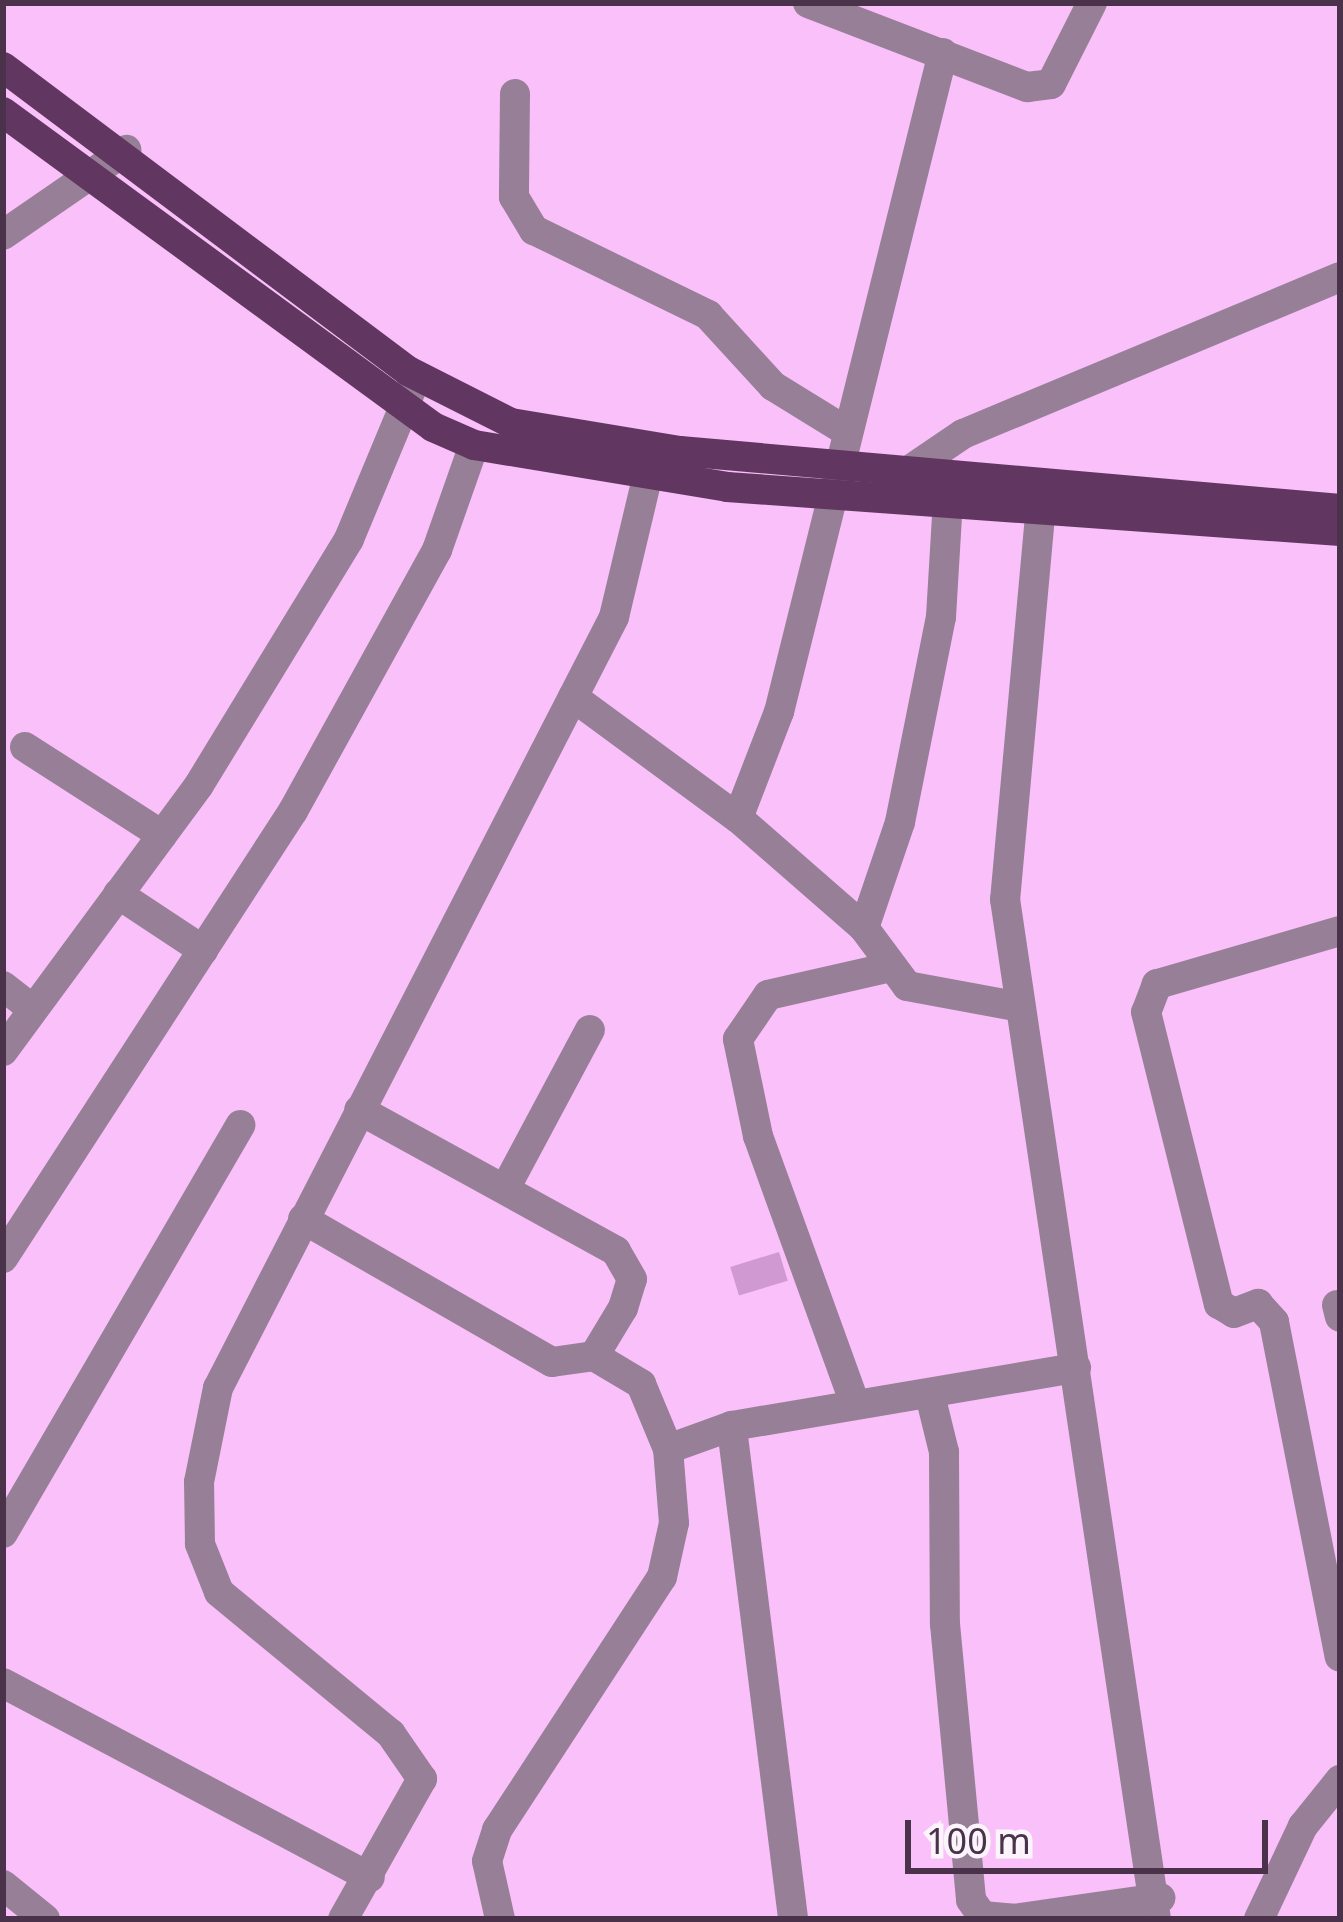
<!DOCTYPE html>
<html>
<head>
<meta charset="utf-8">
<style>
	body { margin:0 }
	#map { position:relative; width:1343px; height:1922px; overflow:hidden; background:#fac0fa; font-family:"Noto Sans",sans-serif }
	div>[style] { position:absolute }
	.building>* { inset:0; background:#d199d1; transform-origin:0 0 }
	.minor>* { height:30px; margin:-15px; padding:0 15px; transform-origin:15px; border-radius:15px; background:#977f97 }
	.major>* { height:30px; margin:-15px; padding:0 15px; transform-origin:15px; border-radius:15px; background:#613761 }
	span { translate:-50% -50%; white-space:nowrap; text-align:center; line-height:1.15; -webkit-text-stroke:9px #fbf5fb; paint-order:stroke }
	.frame { position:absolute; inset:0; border:6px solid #4a334a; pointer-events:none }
	.scale { position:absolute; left:905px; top:1820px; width:363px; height:54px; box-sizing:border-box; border:6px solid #4a334a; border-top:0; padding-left:15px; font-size:36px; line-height:42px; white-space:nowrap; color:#4a334a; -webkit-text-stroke:9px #fbf5fb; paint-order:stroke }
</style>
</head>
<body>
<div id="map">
	<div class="building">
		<div style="left:779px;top:1252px;width:30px;height:51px;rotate:73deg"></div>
	</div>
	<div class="minor">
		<div style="left:808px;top:3px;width:235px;rotate:21deg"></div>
		<div style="left:1027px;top:87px;width:24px;rotate:-7deg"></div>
		<div style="left:1051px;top:84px;width:91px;rotate:-63.2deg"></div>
		<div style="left:515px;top:94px;width:103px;rotate:90.6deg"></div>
		<div style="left:514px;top:197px;width:39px;rotate:59deg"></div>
		<div style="left:534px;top:230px;width:194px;rotate:26deg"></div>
		<div style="left:708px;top:315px;width:96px;rotate:47.5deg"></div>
		<div style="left:773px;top:386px;width:82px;rotate:31.6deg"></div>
		<div style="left:3px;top:235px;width:150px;rotate:-34.6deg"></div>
		<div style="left:907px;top:472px;width:68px;rotate:-34.2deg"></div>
		<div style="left:963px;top:434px;width:408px;rotate:-22.6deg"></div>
		<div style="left:1041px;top:505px;width:396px;rotate:95.2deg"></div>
		<div style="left:1005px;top:899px;width:1031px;rotate:81.58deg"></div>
		<div style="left:573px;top:697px;width:205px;rotate:36.3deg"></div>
		<div style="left:738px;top:818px;width:167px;rotate:41.1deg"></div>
		<div style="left:864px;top:928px;width:72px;rotate:53.4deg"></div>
		<div style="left:907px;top:986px;width:110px;rotate:10.5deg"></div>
		<div style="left:25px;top:747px;width:163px;rotate:32.7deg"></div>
		<div style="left:738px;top:818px;width:114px;rotate:-68.9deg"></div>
		<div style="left:779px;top:712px;width:679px;rotate:-76.03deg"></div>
		<div style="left:118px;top:894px;width:102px;rotate:33.4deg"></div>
		<div style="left:864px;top:928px;width:112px;rotate:-71.2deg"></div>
		<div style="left:900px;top:822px;width:209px;rotate:-78.7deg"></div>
		<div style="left:941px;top:617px;width:119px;rotate:-86.6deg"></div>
		<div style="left:1340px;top:931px;width:191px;rotate:163.8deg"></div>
		<div style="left:1157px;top:984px;width:30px;rotate:111deg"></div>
		<div style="left:1146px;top:1012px;width:301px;rotate:76deg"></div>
		<div style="left:1219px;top:1304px;width:17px;rotate:31deg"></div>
		<div style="left:1234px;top:1313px;width:26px;rotate:-21deg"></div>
		<div style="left:1258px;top:1304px;width:24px;rotate:48deg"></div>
		<div style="left:1274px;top:1322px;width:341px;rotate:78.9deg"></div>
		<div style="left:3px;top:986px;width:37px;rotate:38deg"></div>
		<div style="left:3px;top:1051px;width:330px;rotate:-53.6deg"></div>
		<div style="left:199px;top:785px;width:288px;rotate:-58.6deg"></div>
		<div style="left:349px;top:539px;width:177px;rotate:-67.4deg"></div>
		<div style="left:506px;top:1187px;width:178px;rotate:-61.9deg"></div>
		<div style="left:303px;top:1219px;width:287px;rotate:29.9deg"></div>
		<div style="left:552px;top:1362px;width:42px;rotate:-8.1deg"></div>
		<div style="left:594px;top:1356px;width:56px;rotate:-58.9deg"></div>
		<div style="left:623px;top:1308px;width:30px;rotate:-73deg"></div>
		<div style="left:632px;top:1279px;width:32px;rotate:-120deg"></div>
		<div style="left:616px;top:1251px;width:293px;rotate:-151.2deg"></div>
		<div style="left:3px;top:1258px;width:533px;rotate:-57.03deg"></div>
		<div style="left:293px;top:811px;width:298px;rotate:-61.1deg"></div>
		<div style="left:437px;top:550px;width:111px;rotate:-70.6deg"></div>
		<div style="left:1337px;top:1305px;width:12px;rotate:76deg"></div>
		<div style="left:594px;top:1356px;width:55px;rotate:30.8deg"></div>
		<div style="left:641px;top:1384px;width:70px;rotate:67.4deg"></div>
		<div style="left:930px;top:1395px;width:59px;rotate:76.2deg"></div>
		<div style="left:944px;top:1452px;width:172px;rotate:89.7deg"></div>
		<div style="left:945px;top:1624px;width:277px;rotate:84.6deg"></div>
		<div style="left:971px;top:1900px;width:19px;rotate:55deg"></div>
		<div style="left:982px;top:1916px;width:32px;rotate:5deg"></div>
		<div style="left:1014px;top:1919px;width:148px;rotate:-8.2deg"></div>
		<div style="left:855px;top:1404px;width:285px;rotate:-109.9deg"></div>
		<div style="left:758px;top:1136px;width:99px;rotate:-101.7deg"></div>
		<div style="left:738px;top:1039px;width:53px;rotate:-55.7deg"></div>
		<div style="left:768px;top:995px;width:122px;rotate:-12.8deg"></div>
		<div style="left:3px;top:1533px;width:472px;rotate:-59.8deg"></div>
		<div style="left:3px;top:1683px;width:415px;rotate:27.9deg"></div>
		<div style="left:3px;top:1885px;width:54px;rotate:39deg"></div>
		<div style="left:793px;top:1918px;width:496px;rotate:-97.1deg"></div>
		<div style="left:732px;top:1426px;width:349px;rotate:-9.6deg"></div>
		<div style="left:343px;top:1919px;width:161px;rotate:-60.6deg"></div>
		<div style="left:422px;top:1779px;width:55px;rotate:-124.6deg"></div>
		<div style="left:391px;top:1734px;width:223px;rotate:-140.5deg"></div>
		<div style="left:219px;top:1592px;width:52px;rotate:-111.6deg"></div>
		<div style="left:200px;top:1544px;width:62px;rotate:-90.9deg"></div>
		<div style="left:199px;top:1482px;width:96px;rotate:-78.6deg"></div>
		<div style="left:218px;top:1388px;width:867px;rotate:-62.81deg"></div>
		<div style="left:614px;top:617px;width:143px;rotate:-76.6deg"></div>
		<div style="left:500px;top:1919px;width:59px;rotate:-102.6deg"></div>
		<div style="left:487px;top:1861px;width:33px;rotate:-72deg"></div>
		<div style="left:497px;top:1830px;width:302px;rotate:-56.9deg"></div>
		<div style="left:662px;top:1577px;width:55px;rotate:-77.5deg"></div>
		<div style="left:674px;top:1523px;width:74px;rotate:-94.6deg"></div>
		<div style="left:668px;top:1449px;width:68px;rotate:-19.8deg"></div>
		<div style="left:1259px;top:1919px;width:103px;rotate:-64.7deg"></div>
		<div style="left:1303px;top:1826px;width:59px;rotate:-51.2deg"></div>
	</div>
	<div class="major">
		<div style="left:3px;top:67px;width:506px;rotate:36.89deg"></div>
		<div style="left:408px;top:371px;width:115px;rotate:26.8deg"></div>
		<div style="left:511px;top:423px;width:171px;rotate:9.4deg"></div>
		<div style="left:680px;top:451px;width:663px;rotate:5.02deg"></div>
		<div style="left:3px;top:112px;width:533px;rotate:36.22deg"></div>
		<div style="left:433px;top:427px;width:45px;rotate:23.7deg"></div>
		<div style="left:474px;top:445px;width:256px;rotate:9.4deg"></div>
		<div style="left:727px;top:487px;width:615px;rotate:4.11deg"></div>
	</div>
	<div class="frame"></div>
	<div class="scale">100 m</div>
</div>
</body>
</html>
